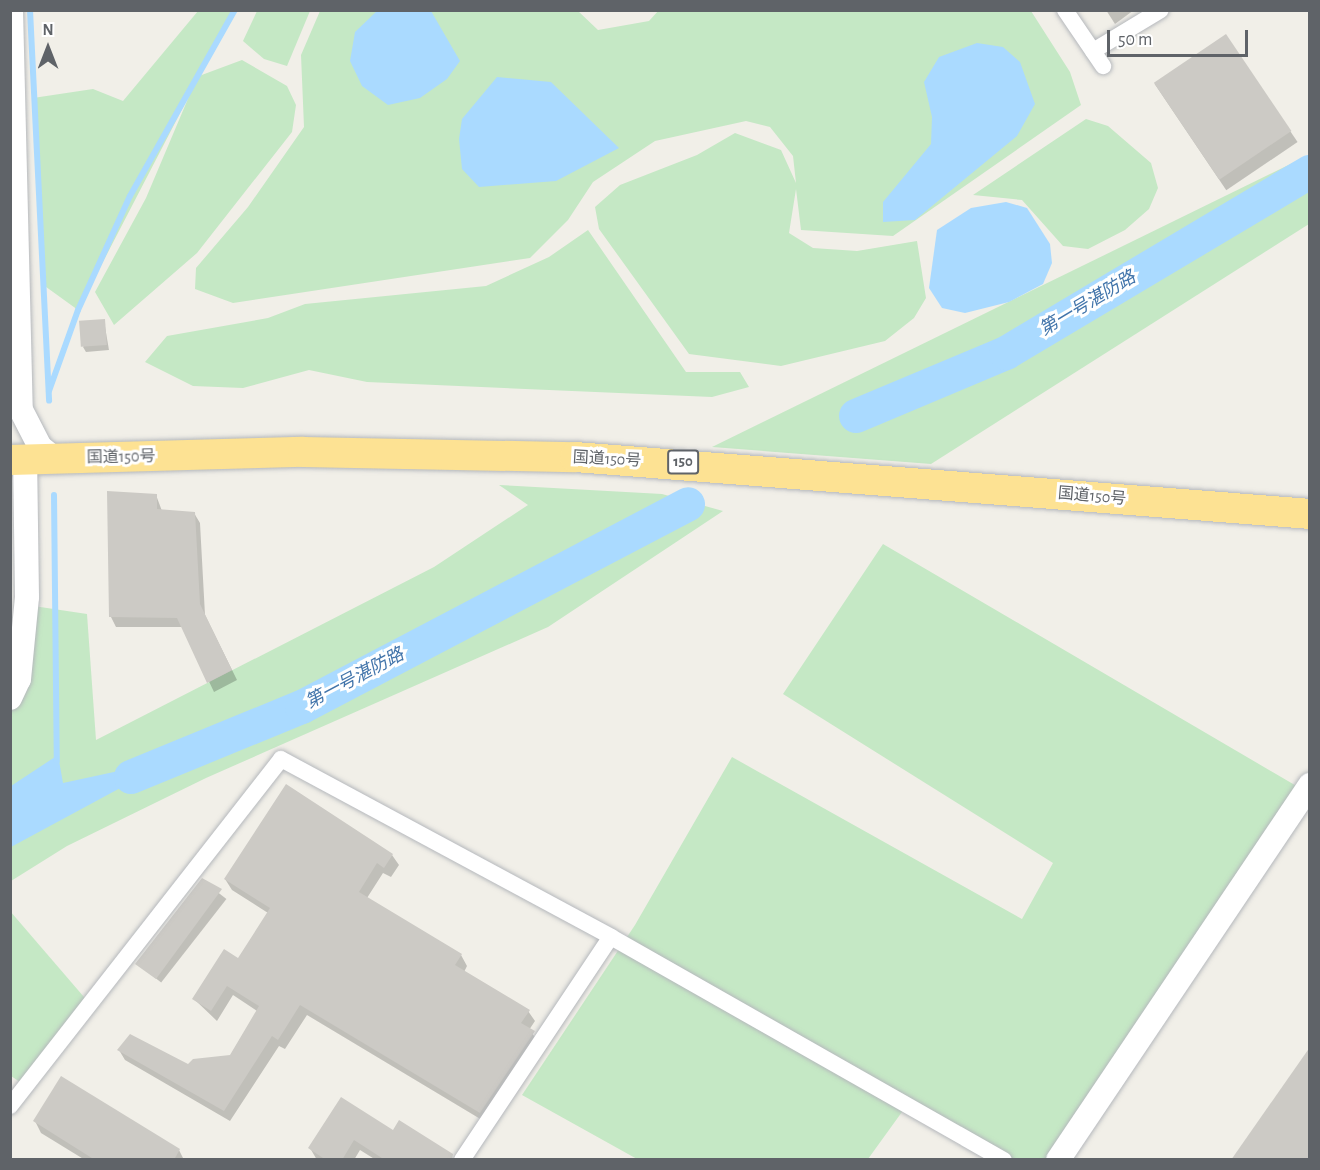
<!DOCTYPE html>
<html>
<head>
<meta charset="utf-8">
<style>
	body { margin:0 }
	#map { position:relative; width:1320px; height:1170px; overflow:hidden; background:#f1efe8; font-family:"Alegreya Sans","Noto Sans JP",sans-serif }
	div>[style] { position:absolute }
	.green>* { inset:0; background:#c5e8c5 }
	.water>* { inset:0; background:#aadaff }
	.shadow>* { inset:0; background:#0003; transform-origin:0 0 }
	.stream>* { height:6px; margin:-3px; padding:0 3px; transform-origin:3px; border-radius:3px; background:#aadaff }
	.river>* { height:34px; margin:-17px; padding:0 17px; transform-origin:17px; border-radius:17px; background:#aadaff }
	.building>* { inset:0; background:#cccac5; transform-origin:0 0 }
	.roads { filter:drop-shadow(0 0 2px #b5b8bc) drop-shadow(0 0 2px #b5b8bc) }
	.street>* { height:16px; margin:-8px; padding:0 8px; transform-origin:8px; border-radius:8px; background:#fff }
	.secondary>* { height:24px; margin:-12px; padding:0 12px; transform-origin:12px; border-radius:12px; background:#fff }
	.highway>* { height:30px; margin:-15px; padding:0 15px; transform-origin:15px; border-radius:15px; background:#fde293 }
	span { translate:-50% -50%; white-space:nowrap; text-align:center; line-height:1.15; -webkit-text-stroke:6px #fff; paint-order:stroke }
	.shield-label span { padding:2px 4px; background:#fff; border:2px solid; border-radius:4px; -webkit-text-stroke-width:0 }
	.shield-label { font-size:15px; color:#5f6368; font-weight:700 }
	.street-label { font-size:16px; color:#5f6368 }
	.water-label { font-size:18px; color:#4174aa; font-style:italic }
	.frame { position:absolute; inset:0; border:12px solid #5f6368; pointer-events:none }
	.north { position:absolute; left:18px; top:18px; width:60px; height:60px; -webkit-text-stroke:4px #fff; paint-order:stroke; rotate:0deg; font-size:16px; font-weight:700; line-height:24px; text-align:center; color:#5f6368 }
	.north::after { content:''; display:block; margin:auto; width:21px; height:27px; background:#5f6368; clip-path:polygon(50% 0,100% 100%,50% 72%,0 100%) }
	.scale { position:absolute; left:1107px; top:30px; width:141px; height:27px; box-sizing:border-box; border:3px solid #5f6368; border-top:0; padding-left:8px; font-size:18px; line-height:21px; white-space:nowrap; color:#5f6368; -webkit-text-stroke:4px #fff; paint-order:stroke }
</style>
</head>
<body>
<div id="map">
	<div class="green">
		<div style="clip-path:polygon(233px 10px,199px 76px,242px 60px,287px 86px,296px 105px,292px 132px,197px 253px,114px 325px,95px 292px,146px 198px,190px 94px,78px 310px,42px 284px,33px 98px,93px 89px,123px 101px,198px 11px)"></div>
		<div style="clip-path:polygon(659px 10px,1031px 11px,1070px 72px,1081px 105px,893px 236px,801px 230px,796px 189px,789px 233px,813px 248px,857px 251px,917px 241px,926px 298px,914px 318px,885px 341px,781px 366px,689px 354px,599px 229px,595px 207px,620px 185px,697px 155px,735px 133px,781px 150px,796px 183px,793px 156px,770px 127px,746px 121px,655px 141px,593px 182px,568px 220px,530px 258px,233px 303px,195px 289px,196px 268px,248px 207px,304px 127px,301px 55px,320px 11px,578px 11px,598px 30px,649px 21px)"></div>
		<div style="clip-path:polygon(257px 11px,310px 11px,287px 66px,264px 59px,243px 41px)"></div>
		<div style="clip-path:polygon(1086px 119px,1108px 126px,1151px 163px,1158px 188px,1149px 209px,1125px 230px,1088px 249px,1063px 246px,1022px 200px,973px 195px)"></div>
		<div style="clip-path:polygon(1309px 155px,1309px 224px,931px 464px,712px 447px)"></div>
		<div style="clip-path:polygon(588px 230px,686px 372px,740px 372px,749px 387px,712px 397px,367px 382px,309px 370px,243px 388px,193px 386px,145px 362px,167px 336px,268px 318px,305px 304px,486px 286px,549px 257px)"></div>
		<div style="clip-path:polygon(499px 485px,662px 494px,723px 511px,548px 627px,206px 778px,67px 846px,11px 881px,11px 674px,27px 605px,87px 614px,96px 740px,434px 567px,528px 505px)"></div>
		<div style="clip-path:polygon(883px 544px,1305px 791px,1058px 1159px,1004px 1159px,907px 1105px,868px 1159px,637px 1159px,522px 1095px,635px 925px,732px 757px,1022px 919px,1053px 863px,783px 694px)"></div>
		<div style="clip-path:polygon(10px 911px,90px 1004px,26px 1086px,11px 1076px)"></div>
	</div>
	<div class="water">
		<div style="clip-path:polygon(378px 10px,431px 11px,460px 61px,447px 79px,420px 98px,388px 105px,362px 86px,350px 61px,355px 32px)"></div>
		<div style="clip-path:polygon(977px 43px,1003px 47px,1020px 62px,1035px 104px,1017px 136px,915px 220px,883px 222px,883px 202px,931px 144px,932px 117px,924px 82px,939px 57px)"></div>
		<div style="clip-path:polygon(497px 77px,551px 82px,619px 148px,556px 181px,479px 187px,462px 169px,459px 139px,462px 119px)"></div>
		<div style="clip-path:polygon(1006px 202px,1027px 208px,1050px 244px,1052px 263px,1043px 284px,1009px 302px,965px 313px,942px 308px,929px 288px,937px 230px,971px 208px)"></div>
		<div style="clip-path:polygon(58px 755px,63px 783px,174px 759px,11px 847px,11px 786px)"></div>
	</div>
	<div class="shadow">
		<div style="clip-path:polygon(1106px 10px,1134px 10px,1115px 24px)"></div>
		<div style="left:1226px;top:36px;width:128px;height:86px;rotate:56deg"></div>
		<div style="clip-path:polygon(104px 321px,109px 350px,86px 352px,83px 347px)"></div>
		<div style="clip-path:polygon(156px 495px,162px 511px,194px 513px,200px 523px,205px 615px,237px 680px,214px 692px,183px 627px,116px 627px,111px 617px)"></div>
		<div style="clip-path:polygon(392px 855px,399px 865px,391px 877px,383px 873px,367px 898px,461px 955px,467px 966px,464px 972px,528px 1011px,535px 1021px,529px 1030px,540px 1043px,487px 1123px,307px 1015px,285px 1049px,279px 1046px,230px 1121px,125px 1060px,119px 1050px,188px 1066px,230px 1056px,257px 1011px,233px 995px,217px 1021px,194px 999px,239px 960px,268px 913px,232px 890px,225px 879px)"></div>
		<div style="left:202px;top:880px;width:31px;height:106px;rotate:38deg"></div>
		<div style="clip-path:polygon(35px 1121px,179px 1150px,184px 1160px,85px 1160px,41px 1133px)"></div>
		<div style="clip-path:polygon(393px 1132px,453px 1160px,376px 1160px,360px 1150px,354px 1160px,317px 1160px,310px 1148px)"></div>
	</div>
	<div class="stream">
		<div style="left:30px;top:10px;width:391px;rotate:87.2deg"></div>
		<div style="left:49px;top:391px;width:86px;rotate:-70.3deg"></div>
		<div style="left:78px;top:310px;width:125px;rotate:-65.5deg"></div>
		<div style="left:130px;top:196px;width:214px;rotate:-60.6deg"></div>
		<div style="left:54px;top:495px;width:266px;rotate:89.4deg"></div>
	</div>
	<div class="river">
		<div style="left:856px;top:416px;width:163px;rotate:-22.8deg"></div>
		<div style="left:1006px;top:353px;width:354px;rotate:-30.8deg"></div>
		<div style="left:131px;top:777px;width:185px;rotate:-22.3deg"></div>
		<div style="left:302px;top:707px;width:436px;rotate:-27.7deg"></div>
	</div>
	<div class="building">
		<div style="left:1226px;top:34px;width:117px;height:87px;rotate:56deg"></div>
		<div style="left:105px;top:319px;width:26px;height:26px;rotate:86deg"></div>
		<div style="clip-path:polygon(107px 491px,157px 494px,157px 509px,195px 512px,200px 604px,232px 670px,207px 683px,177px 618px,109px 617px)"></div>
		<div style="clip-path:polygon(286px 784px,393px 854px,384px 868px,377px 863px,359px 892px,462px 954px,455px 965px,530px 1010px,521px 1023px,535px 1031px,480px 1113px,300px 1005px,278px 1040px,272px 1036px,224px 1111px,117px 1050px,130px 1034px,188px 1064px,193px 1059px,230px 1055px,259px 1006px,227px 986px,211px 1011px,192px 999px,224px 949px,238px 958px,270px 908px,224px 879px)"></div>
		<div style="clip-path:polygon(202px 878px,222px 889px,156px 979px,135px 964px)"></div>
		<div style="clip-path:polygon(1310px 1047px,1310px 1160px,1231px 1160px)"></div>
		<div style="clip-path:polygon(61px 1076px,180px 1149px,174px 1160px,95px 1160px,33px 1121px)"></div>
		<div style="clip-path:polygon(341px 1097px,393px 1130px,399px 1120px,453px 1154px,452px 1160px,385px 1160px,354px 1140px,342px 1160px,326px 1160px,308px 1148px)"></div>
	</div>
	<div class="roads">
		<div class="street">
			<div style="left:1065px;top:10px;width:68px;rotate:55.8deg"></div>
			<div style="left:1093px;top:51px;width:79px;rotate:-31.1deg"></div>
			<div style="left:10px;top:1106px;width:440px;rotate:-52deg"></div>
			<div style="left:281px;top:759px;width:375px;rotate:28.3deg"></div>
			<div style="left:611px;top:937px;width:452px;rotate:29.6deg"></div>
			<div style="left:462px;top:1160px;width:268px;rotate:-56.3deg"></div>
		</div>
		<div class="secondary">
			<div style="left:11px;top:10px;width:400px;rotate:88.6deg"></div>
			<div style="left:21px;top:410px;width:42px;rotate:62.8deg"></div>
			<div style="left:40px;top:447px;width:18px;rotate:38deg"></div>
			<div style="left:10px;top:698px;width:21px;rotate:-65deg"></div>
			<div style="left:19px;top:679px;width:82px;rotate:-84.4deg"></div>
			<div style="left:27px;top:597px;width:138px;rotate:-90.8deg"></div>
			<div style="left:1058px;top:1160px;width:452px;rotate:-56.1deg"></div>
		</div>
		<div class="highway">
			<div style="left:10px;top:460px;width:293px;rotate:-1.6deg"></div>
			<div style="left:303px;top:452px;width:272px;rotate:1.1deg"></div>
			<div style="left:575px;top:457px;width:737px;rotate:4.43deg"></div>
		</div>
	</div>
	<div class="shield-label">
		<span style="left:683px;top:462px">150</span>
	</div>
	<div class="street-label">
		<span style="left:121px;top:457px;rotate:-1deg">国道150号</span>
		<span style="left:607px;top:459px;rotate:3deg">国道150号</span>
		<span style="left:1092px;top:496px;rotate:5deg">国道150号</span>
	</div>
	<div class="water-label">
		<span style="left:1088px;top:304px;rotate:-31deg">第一号湛防路</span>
		<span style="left:355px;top:679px;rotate:-28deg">第一号湛防路</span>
	</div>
	<div class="frame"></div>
	<div class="north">N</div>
	<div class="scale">50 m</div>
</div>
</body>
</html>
